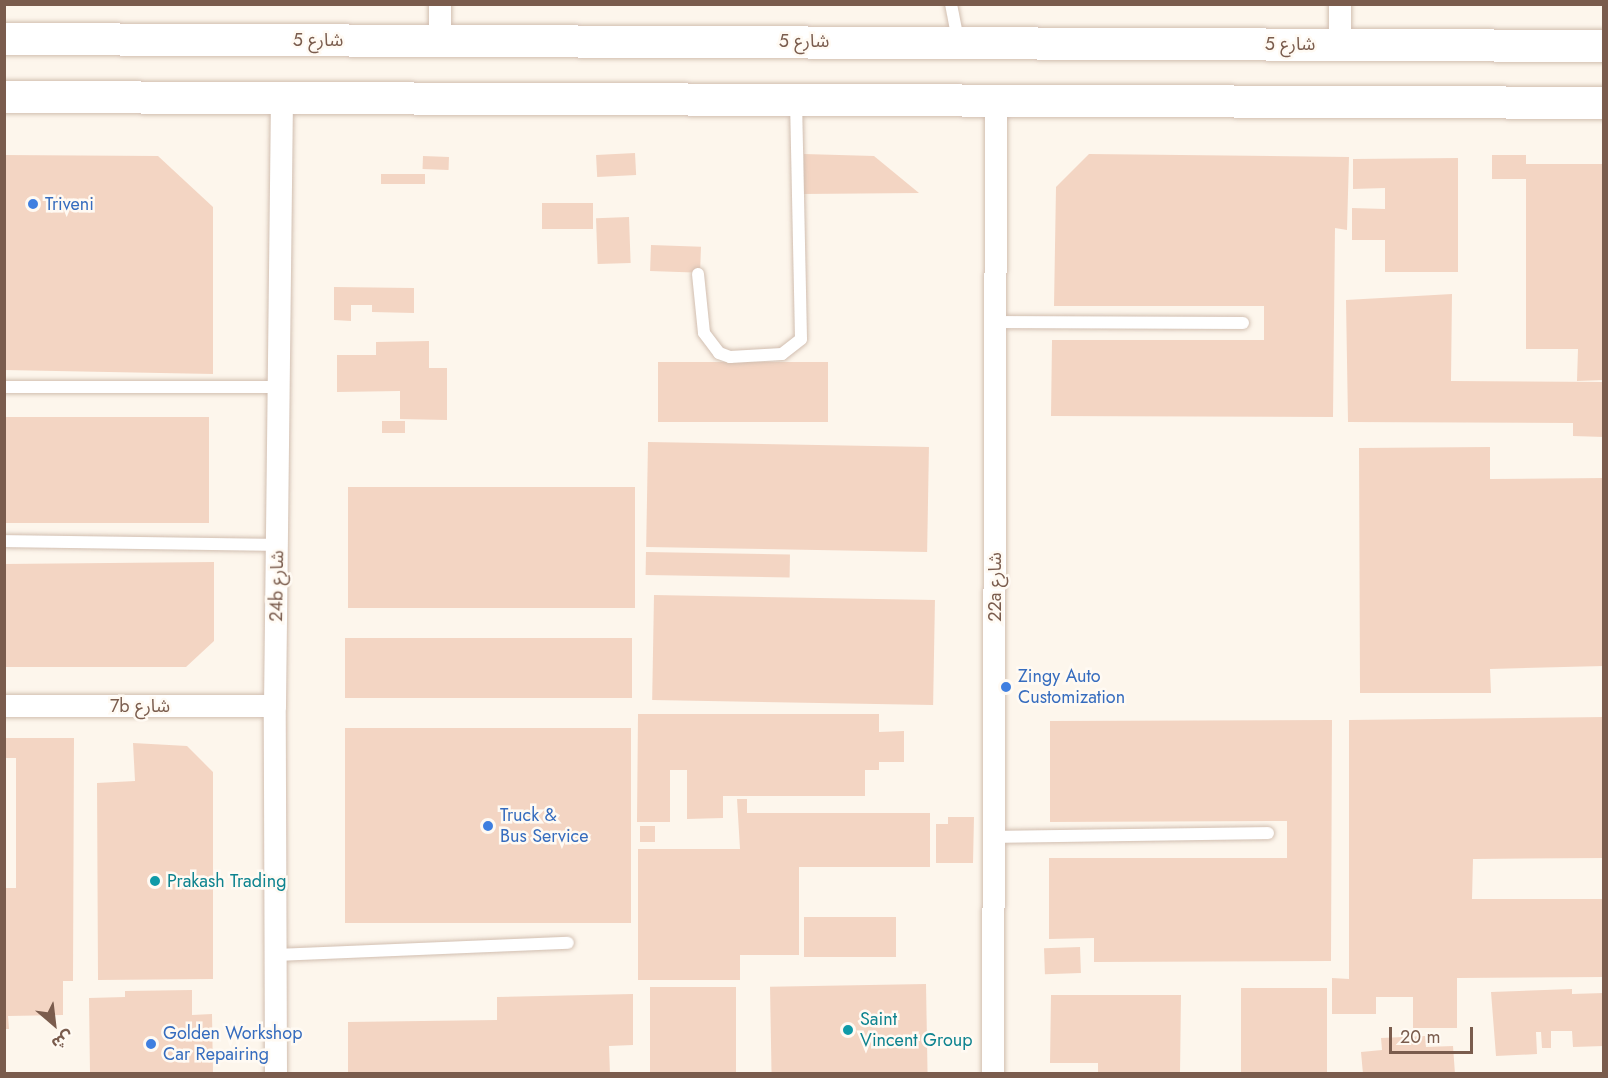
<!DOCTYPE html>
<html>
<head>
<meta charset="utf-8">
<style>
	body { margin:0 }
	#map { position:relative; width:1608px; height:1078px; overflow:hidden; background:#fdf6ec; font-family:Jost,"Noto Sans Arabic",sans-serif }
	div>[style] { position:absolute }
	.building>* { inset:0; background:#f3d5c3; transform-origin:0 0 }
	.roads { filter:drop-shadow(0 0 2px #d1beb0) drop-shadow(0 0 2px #d1beb0) }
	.lane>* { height:12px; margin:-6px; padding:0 6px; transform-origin:6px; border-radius:6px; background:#fff }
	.street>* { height:22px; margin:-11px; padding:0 11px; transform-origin:11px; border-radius:11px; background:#fff }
	.secondary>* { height:32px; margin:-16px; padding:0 16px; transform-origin:16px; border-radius:16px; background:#fff }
	.dots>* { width:16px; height:16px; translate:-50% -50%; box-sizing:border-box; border:3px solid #fffaf3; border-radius:50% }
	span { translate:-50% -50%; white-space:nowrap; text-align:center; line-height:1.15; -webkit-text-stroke:5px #fffaf3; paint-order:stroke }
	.street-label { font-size:18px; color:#7a5c4d }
	.shop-label { font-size:18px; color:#366cbe }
	.left { translate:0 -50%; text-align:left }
	.culture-label { font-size:18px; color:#0d838f }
	.frame { position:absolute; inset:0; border:6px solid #7a5c4d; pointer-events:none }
	.north { position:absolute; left:24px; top:994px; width:60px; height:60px; -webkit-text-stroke:4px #fffaf3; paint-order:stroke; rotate:152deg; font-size:16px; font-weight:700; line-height:24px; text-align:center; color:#7a5c4d }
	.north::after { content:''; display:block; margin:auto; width:21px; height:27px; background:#7a5c4d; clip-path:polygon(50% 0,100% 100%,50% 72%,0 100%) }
	.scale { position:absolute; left:1389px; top:1027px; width:84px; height:27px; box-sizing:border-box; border:3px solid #7a5c4d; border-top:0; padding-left:8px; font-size:18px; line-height:21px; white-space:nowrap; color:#7a5c4d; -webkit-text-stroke:4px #fffaf3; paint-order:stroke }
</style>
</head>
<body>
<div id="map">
	<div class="building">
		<div style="left:635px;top:153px;width:22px;height:39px;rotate:87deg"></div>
		<div style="clip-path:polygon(804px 154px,874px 156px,919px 193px,803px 194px)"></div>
		<div style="clip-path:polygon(1089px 154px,1349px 157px,1347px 230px,1335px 228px,1333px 417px,1051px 416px,1052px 340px,1264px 340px,1264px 306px,1054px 306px,1056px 187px)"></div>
		<div style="clip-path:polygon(4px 155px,158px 156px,213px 207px,213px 374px,4px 370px)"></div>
		<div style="clip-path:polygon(1492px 155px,1526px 155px,1526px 164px,1604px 164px,1604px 380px,1577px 381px,1578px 349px,1526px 349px,1526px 179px,1492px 179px)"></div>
		<div style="left:423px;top:156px;width:26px;height:13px;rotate:2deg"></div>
		<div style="clip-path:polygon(1458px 158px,1458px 272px,1385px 272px,1385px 240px,1352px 240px,1352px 208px,1385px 209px,1385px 188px,1353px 189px,1353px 159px)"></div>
		<div style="left:381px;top:174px;width:44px;height:10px"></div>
		<div style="left:593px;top:203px;width:26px;height:51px;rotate:90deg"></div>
		<div style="left:629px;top:217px;width:46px;height:33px;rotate:88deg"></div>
		<div style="left:651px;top:245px;width:50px;height:26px;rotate:2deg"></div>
		<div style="clip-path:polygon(334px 287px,414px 288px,414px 313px,372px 312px,372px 305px,351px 305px,351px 321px,334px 320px)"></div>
		<div style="clip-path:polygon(1452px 294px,1451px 381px,1604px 382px,1604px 437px,1573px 436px,1573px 423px,1348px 422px,1346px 300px)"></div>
		<div style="clip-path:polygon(429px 341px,429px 368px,447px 368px,447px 420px,400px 419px,400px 391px,337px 392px,337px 355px,376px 355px,376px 342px)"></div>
		<div style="left:658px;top:362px;width:170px;height:60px"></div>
		<div style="left:4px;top:417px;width:205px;height:106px"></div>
		<div style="left:382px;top:421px;width:23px;height:12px"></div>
		<div style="left:648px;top:442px;width:281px;height:105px;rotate:1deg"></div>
		<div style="clip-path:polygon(1490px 447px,1490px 479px,1604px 478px,1604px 666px,1490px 669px,1491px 693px,1360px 693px,1359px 448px)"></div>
		<div style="left:348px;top:487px;width:287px;height:121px"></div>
		<div style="left:646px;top:552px;width:144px;height:23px;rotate:1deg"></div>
		<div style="clip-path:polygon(214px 562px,214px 641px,186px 667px,4px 667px,4px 564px)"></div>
		<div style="left:654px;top:595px;width:281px;height:105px;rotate:1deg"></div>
		<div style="left:632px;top:638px;width:60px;height:287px;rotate:90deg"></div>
		<div style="clip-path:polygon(638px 714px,879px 714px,879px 732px,904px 731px,904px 762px,879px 762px,879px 770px,865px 770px,865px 796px,723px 796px,723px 818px,687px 819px,687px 770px,670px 770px,670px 822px,637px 822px)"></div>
		<div style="clip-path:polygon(1604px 717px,1604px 858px,1473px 859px,1472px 899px,1604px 899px,1604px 977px,1457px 978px,1457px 1028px,1413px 1028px,1413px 997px,1376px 997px,1376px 1014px,1332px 1014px,1332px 978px,1349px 979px,1349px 720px)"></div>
		<div style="clip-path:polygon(1332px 720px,1331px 961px,1094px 962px,1094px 938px,1049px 939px,1049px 858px,1287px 858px,1287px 821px,1050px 822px,1050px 721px)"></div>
		<div style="left:345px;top:728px;width:286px;height:195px"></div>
		<div style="clip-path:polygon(4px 738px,74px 738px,73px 981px,63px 981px,63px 1015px,8px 1016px,9px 1029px,4px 1029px,4px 888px,16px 888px,16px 758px,4px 758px)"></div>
		<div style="clip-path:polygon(133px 743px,187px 746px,213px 772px,213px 979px,98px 980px,97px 783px,135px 781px)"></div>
		<div style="clip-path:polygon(737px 799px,747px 799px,747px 813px,930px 813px,930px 867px,799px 867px,799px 955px,740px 955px,740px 980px,638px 980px,638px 849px,740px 849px)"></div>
		<div style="clip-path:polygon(948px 817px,974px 817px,973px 863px,936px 863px,936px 824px,948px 824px)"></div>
		<div style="left:640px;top:826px;width:15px;height:16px"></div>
		<div style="left:804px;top:917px;width:92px;height:40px"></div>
		<div style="left:1080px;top:947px;width:26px;height:36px;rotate:88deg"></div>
		<div style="left:926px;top:984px;width:90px;height:156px;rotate:89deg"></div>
		<div style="left:736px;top:987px;width:87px;height:86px;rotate:90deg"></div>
		<div style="left:1241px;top:988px;width:86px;height:86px"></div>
		<div style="clip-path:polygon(1572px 989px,1572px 994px,1604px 993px,1604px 1046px,1573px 1047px,1572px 1031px,1551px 1031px,1551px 1048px,1542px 1048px,1541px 1032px,1536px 1032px,1537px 1054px,1496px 1056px,1491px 992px)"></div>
		<div style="clip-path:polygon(192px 990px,192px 1015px,212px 1014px,213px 1074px,90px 1074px,89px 998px,125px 997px,125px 991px)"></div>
		<div style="clip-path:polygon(633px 994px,633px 1045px,609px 1046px,610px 1074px,348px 1074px,348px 1022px,497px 1020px,497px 997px)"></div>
		<div style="clip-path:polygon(1051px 995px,1181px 995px,1180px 1074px,1098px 1074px,1098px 1063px,1050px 1063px)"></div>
		<div style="clip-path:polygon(1425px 1036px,1426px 1047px,1453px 1046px,1455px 1074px,1363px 1074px,1361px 1052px,1382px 1050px,1381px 1038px)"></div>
	</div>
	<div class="roads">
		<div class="lane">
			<div style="left:951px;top:4px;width:38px;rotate:79deg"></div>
			<div style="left:698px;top:274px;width:59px;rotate:84.2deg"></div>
			<div style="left:704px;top:333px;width:25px;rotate:53deg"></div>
			<div style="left:719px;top:353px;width:12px;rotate:20deg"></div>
			<div style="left:730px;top:357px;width:52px;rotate:-3.3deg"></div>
			<div style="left:782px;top:354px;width:24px;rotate:-38deg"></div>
			<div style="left:801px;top:339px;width:238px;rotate:-91.2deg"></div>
			<div style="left:995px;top:322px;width:248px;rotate:0.2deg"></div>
			<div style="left:4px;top:387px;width:275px"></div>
			<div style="left:4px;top:541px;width:273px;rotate:0.8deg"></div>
			<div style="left:994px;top:837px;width:274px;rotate:-0.8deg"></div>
			<div style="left:276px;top:955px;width:292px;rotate:-2.4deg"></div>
		</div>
		<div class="street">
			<div style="left:440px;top:40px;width:36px;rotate:-90deg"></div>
			<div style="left:1340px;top:44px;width:40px;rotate:-90deg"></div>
			<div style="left:4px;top:706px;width:271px"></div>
			<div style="left:276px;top:1074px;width:368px;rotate:-90.2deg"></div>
			<div style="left:275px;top:706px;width:608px;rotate:-89.34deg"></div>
			<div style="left:993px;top:1074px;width:974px;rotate:-89.82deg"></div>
		</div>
		<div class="secondary">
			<div style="left:4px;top:39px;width:1600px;rotate:0.25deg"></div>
			<div style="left:4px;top:97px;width:1600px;rotate:0.21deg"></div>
		</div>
	</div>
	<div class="dots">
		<div style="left:33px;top:204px;background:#3f7fe0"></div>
		<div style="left:1006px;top:687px;background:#3f7fe0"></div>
		<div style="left:488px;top:826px;background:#3f7fe0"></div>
		<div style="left:155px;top:881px;background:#0f9aa8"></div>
		<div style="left:848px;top:1030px;background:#0f9aa8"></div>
		<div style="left:151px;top:1044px;background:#3f7fe0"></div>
	</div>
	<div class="street-label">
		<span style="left:318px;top:40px">شارع 5</span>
		<span style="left:804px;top:41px">شارع 5</span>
		<span style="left:1290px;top:44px">شارع 5</span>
		<span style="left:277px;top:586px;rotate:-89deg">24b شارع</span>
		<span style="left:995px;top:587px;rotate:-90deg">22a شارع</span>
		<span style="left:140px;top:706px">7b شارع</span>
	</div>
	<div class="shop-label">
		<span class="left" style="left:45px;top:204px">Triveni</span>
		<span class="left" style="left:1018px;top:687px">Zingy Auto<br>Customization</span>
		<span class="left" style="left:500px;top:826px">Truck &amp;<br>Bus Service</span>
		<span class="left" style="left:163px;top:1044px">Golden Workshop<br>Car Repairing</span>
	</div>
	<div class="culture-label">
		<span class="left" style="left:167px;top:881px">Prakash Trading</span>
		<span class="left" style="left:860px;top:1030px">Saint<br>Vincent Group</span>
	</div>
	<div class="frame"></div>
	<div class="north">ش</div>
	<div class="scale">20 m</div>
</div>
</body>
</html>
